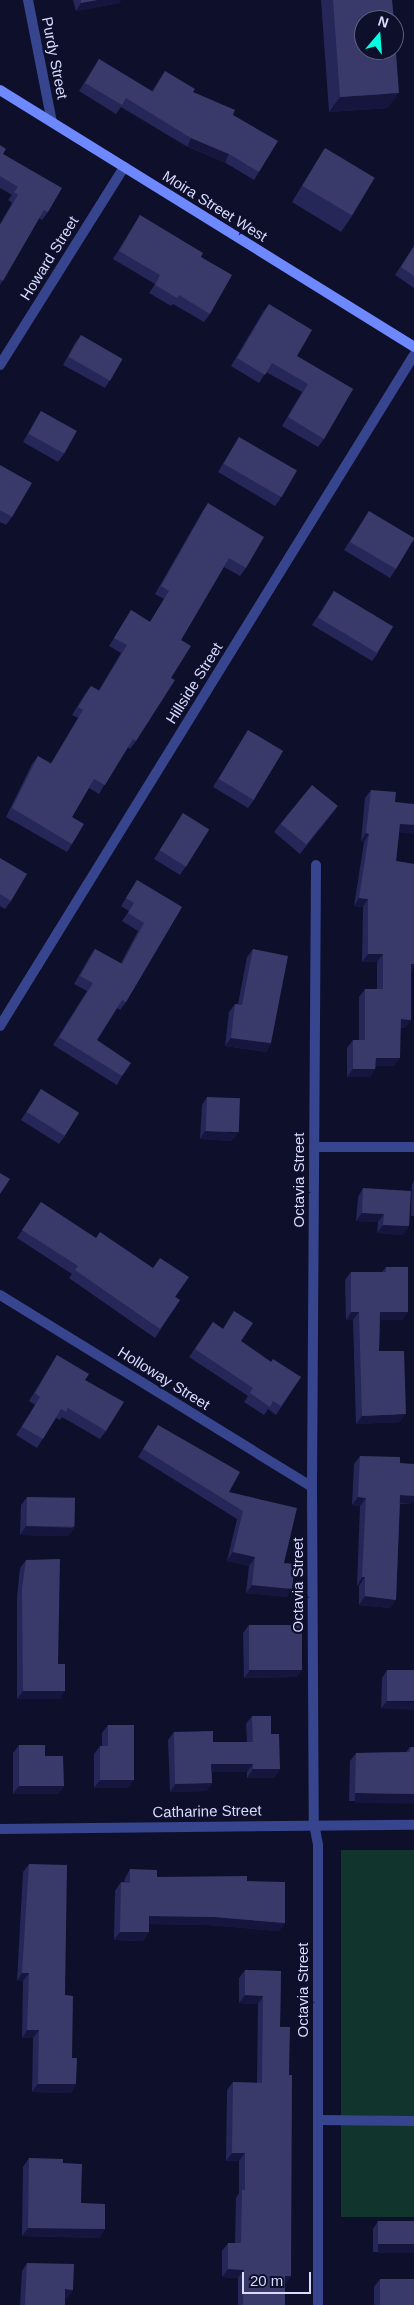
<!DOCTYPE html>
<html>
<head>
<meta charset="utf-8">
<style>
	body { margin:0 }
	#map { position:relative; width:414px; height:2305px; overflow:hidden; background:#0e0f2a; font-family:Arial,sans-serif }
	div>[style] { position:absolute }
	.green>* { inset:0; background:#11342c; transform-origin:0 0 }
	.lane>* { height:10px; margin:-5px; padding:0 5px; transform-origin:5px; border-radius:5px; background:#36458d }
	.street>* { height:10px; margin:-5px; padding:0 5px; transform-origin:5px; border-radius:5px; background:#36458d }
	.secondary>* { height:10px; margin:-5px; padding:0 5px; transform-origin:5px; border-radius:5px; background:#6e89ff }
	.wall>* { inset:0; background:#262759 }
	.shaded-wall>* { inset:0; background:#15153e; transform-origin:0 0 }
	.building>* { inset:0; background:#393a6a; transform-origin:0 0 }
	span { translate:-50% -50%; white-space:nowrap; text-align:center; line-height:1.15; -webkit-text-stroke:4.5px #0e0f2a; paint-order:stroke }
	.street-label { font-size:15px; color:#d7dbff }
	.north { position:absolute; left:354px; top:10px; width:50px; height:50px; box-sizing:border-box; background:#0e0f2a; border:1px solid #5e617f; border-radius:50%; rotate:18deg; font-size:14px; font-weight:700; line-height:20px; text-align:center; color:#d7dbff }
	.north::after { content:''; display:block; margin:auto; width:18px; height:22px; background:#03ffe3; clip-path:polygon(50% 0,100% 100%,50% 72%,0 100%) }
	.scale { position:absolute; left:242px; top:2272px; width:69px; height:22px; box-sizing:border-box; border:2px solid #d7dbff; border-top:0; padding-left:6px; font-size:15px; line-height:18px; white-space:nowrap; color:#d7dbff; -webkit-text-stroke:4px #0e0f2a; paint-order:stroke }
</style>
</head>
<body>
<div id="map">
	<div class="green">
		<div style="left:341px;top:1850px;width:73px;height:367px"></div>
	</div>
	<div class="lane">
		<div style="left:318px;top:2120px;width:96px;rotate:0.6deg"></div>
	</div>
	<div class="street">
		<div style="left:28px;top:0;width:124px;rotate:78.9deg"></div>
		<div style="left:0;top:365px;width:234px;rotate:-57.9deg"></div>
		<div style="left:316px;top:865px;width:622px;rotate:90.37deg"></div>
		<div style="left:312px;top:1487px;width:337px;rotate:89.7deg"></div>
		<div style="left:314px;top:1824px;width:21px;rotate:79deg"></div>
		<div style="left:318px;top:1845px;width:460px;rotate:90deg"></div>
		<div style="left:0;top:1026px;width:788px;rotate:-58.33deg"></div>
		<div style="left:314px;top:1147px;width:100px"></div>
		<div style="left:0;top:1295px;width:366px;rotate:31.6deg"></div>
		<div style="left:0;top:1829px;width:414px;rotate:-0.6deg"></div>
	</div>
	<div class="secondary">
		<div style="left:0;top:90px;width:487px;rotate:31.8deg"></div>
	</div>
	<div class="wall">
		<div style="clip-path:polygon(73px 0,121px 0,119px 3px,76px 11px)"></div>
		<div style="clip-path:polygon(321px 0,392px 0,388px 108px,329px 112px)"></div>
		<div style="clip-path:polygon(99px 59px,152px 91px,165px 71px,193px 92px,233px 115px,259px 172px,254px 180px,224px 162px,186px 146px,121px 107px,116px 114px,79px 91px)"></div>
		<div style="clip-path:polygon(0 145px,3px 154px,48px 212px,42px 220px,39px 218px,0 285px,0 224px,12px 203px,8px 200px,12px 195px,0 188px)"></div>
		<div style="clip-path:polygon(325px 148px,352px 216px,341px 232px,292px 202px,315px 164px)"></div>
		<div style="clip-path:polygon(140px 215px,201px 257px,210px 314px,204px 322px,173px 304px,171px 306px,149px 293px,155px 284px,113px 259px)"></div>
		<div style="clip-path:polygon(414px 246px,414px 288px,395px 275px)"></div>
		<div style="clip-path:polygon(269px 304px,297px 356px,353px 389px,324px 439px,318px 447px,282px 426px,302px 392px,266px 372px,259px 383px,231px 366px,263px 312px)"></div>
		<div style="clip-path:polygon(81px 335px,110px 380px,105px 388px,63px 365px,75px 343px)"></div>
		<div style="clip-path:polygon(41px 411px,64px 454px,58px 462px,23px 442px,36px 419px)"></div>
		<div style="clip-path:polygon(239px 437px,281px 498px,275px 506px,218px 472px)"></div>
		<div style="clip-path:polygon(0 465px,12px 517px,6px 525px,0 522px)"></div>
		<div style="clip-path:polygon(208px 503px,246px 568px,240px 576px,224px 567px,181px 640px,171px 678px,136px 741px,130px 749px,127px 747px,99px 794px,89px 788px,72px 817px,72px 844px,67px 852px,6px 817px,32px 764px,38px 756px,51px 763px,78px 718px,72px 715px,85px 694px,91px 686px,99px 690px,121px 653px,109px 646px,131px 610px,150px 622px,164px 599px,155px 594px,202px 512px)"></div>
		<div style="clip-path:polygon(369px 511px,396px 569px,390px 578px,344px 550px)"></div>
		<div style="clip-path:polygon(334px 591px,378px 653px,372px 661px,312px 625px)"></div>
		<div style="clip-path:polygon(248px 730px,254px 800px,248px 808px,213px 787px)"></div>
		<div style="clip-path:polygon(371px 790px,395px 802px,399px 832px,396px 861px,414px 864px,414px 968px,411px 972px,411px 1020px,405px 1028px,400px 1028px,394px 1066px,376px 1066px,375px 1069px,370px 1077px,347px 1077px,347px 1048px,353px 1040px,359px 1040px,359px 997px,365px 989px,377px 989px,377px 962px,362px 962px,363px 907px,354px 906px,364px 842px,361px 841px,365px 798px)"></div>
		<div style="clip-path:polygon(338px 806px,332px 814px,300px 854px,274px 832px,280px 824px)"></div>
		<div style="clip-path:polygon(183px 813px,186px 866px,180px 875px,154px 859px)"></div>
		<div style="clip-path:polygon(0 858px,11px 901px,5px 909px,0 906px)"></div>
		<div style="clip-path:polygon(137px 880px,182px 907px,126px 1002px,120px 1010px,117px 1008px,97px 1040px,122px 1076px,117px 1085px,53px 1045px,87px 991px,74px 984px,89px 958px,95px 949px,121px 963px,138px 931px,122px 921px,129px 911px,121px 906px)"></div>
		<div style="clip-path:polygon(253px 949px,271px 1043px,266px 1052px,225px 1046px,229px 1012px,235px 1004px,238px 1004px,247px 957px)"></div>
		<div style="clip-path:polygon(41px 1089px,65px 1136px,59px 1144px,21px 1120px)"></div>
		<div style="clip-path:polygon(207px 1097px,232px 1141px,200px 1139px,202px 1105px)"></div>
		<div style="clip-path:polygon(414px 1181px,414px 1216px,411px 1216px,412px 1184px)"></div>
		<div style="clip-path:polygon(363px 1188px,409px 1226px,403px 1235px,377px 1233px,378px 1222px,356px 1221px,358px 1197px)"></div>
		<div style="clip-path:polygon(41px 1202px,180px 1300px,155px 1338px,69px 1278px,72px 1274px,17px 1238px)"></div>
		<div style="clip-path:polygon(386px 1267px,403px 1320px,380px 1320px,379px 1351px,400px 1422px,356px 1424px,353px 1320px,346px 1320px,345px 1280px,351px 1272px,382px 1272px)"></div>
		<div style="clip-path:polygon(213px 1322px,241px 1341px,271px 1362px,301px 1377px,276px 1415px,268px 1409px,264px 1415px,244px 1402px,248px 1396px,189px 1357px)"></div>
		<div style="clip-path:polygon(57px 1355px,85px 1380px,106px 1431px,100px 1439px,62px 1417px,60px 1420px,56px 1418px,37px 1448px,16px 1435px,35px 1405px,29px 1401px)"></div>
		<div style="clip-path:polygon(158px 1425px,229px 1492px,284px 1563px,287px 1597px,246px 1593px,249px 1566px,227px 1561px,237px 1519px,138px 1457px)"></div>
		<div style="clip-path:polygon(360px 1456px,400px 1463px,411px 1504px,400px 1504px,396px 1600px,390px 1608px,359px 1605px,359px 1586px,357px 1586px,360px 1506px,352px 1505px,354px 1464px)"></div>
		<div style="clip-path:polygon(27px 1497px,74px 1528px,68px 1536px,20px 1535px,21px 1505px)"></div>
		<div style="clip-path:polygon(26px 1560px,58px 1664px,60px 1699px,17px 1699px,17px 1597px,20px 1568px)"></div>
		<div style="clip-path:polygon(249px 1625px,297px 1677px,244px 1678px,243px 1633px)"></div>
		<div style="clip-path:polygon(387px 1670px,414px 1670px,381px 1709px,382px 1678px)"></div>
		<div style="clip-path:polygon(252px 1716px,271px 1734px,280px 1769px,274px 1778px,247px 1778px,247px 1772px,212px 1772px,212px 1783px,206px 1791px,170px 1792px,168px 1740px,174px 1732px,213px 1742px,247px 1742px,246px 1724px)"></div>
		<div style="clip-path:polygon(108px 1725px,128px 1788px,94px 1788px,94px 1754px,100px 1746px,102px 1746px,102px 1733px)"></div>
		<div style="clip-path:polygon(19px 1745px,45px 1756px,64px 1786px,58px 1794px,13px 1794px,13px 1753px)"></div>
		<div style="clip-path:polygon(410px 1747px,414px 1747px,414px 1802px,349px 1801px,350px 1761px,356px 1753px,406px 1752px)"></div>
		<div style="clip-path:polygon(29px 1864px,65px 1995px,72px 2058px,76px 2084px,71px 2093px,32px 2092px,33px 2038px,22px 2038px,23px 1981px,17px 1981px,23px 1872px)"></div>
		<div style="clip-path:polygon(130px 1869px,157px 1877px,247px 1881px,285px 1923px,279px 1931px,208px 1925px,149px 1924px,149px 1932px,143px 1941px,114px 1940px,115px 1891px,121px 1882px,124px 1883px,125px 1878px)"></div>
		<div style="clip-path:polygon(245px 1970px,281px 1971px,280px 2027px,289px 2075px,291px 2276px,285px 2284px,285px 2305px,238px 2305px,238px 2278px,222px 2277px,222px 2251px,228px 2243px,235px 2243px,236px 2198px,239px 2193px,239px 2161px,226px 2161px,227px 2090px,233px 2082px,257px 2083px,258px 2004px,239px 2003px,239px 1978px)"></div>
		<div style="clip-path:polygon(29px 2158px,63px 2163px,81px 2203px,105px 2229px,99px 2238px,22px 2236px,23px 2167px)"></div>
		<div style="clip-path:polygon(378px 2221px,414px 2221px,414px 2252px,373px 2252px,373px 2229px)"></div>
		<div style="clip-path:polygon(27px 2263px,73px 2290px,67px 2298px,65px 2298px,65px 2305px,20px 2305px,22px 2271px)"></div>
		<div style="clip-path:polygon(380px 2279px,414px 2305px,374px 2305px,374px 2287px)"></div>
	</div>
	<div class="shaded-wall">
		<div style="clip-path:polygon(97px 0,121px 0,119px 3px,76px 11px,81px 3px)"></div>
		<div style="clip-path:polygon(399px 93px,388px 108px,329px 112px,340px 97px)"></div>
		<div style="left:191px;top:138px;width:41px;height:9px;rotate:23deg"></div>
		<div style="clip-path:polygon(338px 806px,332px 814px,300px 854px,306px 846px)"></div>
		<div style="clip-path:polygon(400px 824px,414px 825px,414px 834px,394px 832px)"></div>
		<div style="clip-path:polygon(366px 833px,369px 834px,364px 842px,361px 841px)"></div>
		<div style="clip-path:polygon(359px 898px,368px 899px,363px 907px,354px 906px)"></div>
		<div style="clip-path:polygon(368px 954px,383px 954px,377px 962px,362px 962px)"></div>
		<div style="clip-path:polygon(411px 964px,414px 964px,414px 968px,411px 973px)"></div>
		<div style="clip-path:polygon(401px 1019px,411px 1020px,405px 1028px,395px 1028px)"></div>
		<div style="clip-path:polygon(231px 1038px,271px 1043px,266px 1052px,225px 1046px)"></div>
		<div style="clip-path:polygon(376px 1058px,400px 1058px,394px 1066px,370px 1066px)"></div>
		<div style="clip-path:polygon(353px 1069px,375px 1069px,370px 1077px,347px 1077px)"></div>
		<div style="clip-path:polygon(205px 1131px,238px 1133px,232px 1141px,200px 1139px)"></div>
		<div style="clip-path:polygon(362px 1213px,384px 1214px,378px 1222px,356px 1221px)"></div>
		<div style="clip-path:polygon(383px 1225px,409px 1226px,403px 1235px,377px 1233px)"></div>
		<div style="clip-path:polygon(351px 1312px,359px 1312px,353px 1320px,346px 1320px)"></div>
		<div style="clip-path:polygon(380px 1312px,408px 1312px,403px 1320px,375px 1320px)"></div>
		<div style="clip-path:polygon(406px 1414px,400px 1422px,356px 1424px,362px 1416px)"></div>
		<div style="clip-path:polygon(400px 1495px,414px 1496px,414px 1500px,411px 1504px,394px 1503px)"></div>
		<div style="clip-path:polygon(358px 1497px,366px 1498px,360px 1506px,352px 1505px)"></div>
		<div style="clip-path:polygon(26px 1526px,74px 1528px,68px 1536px,20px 1535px)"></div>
		<div style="clip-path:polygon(233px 1552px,255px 1557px,249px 1566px,227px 1561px)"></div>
		<div style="clip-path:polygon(362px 1577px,365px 1577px,359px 1586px,357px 1586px)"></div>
		<div style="clip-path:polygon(252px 1585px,292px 1589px,287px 1597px,246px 1593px)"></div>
		<div style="clip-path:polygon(365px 1596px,396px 1600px,390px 1608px,359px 1605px)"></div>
		<div style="clip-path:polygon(303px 1669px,297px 1677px,244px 1678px,250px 1670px)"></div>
		<div style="clip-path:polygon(23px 1691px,65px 1691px,60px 1699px,17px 1699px)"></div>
		<div style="clip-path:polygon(387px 1701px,414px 1702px,414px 1710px,381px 1709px)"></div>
		<div style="clip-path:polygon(211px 1764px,253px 1764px,247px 1772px,206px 1772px)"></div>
		<div style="clip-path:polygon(253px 1769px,280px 1769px,274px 1778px,247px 1778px)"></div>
		<div style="clip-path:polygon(100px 1780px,134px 1780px,128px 1788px,94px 1788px)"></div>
		<div style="clip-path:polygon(212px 1783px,206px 1791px,170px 1792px,175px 1784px)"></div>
		<div style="clip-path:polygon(19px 1786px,64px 1786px,58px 1794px,13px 1794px)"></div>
		<div style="left:355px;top:1793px;width:59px;height:10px;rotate:1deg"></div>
		<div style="clip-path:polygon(149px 1916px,214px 1917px,285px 1923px,279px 1931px,208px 1925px,143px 1924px)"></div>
		<div style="clip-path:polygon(120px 1932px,149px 1932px,143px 1941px,114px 1940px)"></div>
		<div style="clip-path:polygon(22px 1973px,29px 1973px,23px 1981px,17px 1981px)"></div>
		<div style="clip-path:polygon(245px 1995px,263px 1996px,258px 2004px,239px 2003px)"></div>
		<div style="clip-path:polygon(27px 2030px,39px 2030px,33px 2038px,22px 2038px)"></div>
		<div style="clip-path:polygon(38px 2084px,76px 2084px,71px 2093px,32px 2092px)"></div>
		<div style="clip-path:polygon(232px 2153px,245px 2153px,239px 2161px,226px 2161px)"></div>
		<div style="clip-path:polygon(28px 2228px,105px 2229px,99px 2238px,22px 2236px)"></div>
		<div style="left:378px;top:2244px;width:36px;height:9px"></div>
		<div style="clip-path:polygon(228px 2269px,244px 2270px,238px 2278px,222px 2277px)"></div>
		<div style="clip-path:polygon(285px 2276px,291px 2276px,286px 2284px,280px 2284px)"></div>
		<div style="clip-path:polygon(65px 2289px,73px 2290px,67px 2298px,60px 2298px)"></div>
	</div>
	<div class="building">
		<div style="clip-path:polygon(81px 0,97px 0,81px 3px)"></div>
		<div style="clip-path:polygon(333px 0,392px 0,394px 20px,364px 20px,364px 50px,394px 50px,394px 26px,399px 93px,340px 97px)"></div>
		<div style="clip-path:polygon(99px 59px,153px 92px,165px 71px,195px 89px,193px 92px,235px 110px,233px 115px,278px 141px,259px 172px,229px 154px,191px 138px,126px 98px,122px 105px,85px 83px)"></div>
		<div style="clip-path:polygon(0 145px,6px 149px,3px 154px,62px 188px,48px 212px,44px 210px,3px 281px,0 279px,0 225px,18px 195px,14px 192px,18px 187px,0 176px)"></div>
		<div style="left:325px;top:148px;width:58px;height:44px;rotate:31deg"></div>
		<div style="clip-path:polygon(140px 215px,203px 253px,201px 257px,232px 275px,210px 314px,179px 295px,177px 298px,155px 285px,160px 275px,119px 251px)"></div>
		<div style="clip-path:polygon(414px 246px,414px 276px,401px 267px)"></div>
		<div style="clip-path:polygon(269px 304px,312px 330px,297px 356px,353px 389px,324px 439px,288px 417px,308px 384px,272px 363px,265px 375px,237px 358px)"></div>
		<div style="left:81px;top:335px;width:48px;height:25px;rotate:30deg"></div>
		<div style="left:41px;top:411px;width:41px;height:26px;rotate:29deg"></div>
		<div style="left:239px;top:437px;width:67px;height:31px;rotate:30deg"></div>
		<div style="clip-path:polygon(0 465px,32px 483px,12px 517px,0 510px)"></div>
		<div style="clip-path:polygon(208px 503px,264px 537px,246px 568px,229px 558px,181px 640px,191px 646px,171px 678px,175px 680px,136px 741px,133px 739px,105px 785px,94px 779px,72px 817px,84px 824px,72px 844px,12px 808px,38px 756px,51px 764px,83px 710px,78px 707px,91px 686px,99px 691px,127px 645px,114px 638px,131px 610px,150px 622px,169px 591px,161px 586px)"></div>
		<div style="clip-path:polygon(369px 511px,414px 538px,414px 539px,396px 569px,350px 542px)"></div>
		<div style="left:334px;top:591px;width:69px;height:31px;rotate:31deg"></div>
		<div style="left:248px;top:730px;width:41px;height:57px;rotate:31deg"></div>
		<div style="left:312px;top:785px;width:33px;height:50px;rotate:39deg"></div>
		<div style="clip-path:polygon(371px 790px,396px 792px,395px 802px,414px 804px,414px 825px,400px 824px,396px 861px,414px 864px,414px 964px,411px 964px,411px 1020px,401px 1019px,400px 1058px,376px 1058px,375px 1069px,353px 1069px,353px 1040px,365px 1040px,365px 989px,383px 989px,383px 954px,368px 954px,368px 899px,359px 898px,369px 834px,366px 833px)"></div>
		<div style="left:183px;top:813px;width:31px;height:44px;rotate:32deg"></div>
		<div style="clip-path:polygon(0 858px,27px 874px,11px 901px,0 894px)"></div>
		<div style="clip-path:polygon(137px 880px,182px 907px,126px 1002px,122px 1000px,97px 1040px,131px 1063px,122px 1076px,59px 1037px,93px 983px,80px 976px,95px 949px,122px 964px,144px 923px,128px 913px,134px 903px,126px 898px)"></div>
		<div style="clip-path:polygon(253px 949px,288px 956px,271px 1043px,231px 1038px,235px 1004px,242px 1005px)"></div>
		<div style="left:41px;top:1089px;width:45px;height:27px;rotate:32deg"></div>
		<div style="left:207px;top:1097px;width:33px;height:34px;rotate:2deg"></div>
		<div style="clip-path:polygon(0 1173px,10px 1179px,0 1194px)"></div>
		<div style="clip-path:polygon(363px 1188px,411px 1191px,409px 1226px,383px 1225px,384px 1214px,362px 1213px)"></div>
		<div style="clip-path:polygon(41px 1202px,96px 1238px,100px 1232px,153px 1268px,160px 1258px,189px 1277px,175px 1297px,180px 1300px,160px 1329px,75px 1270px,78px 1266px,22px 1230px)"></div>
		<div style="clip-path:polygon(386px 1267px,408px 1267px,408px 1312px,380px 1312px,379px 1351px,404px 1351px,406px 1414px,362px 1416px,359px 1312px,351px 1312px,351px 1272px,386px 1272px)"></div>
		<div style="clip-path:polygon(234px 1311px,253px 1323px,241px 1341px,271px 1362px,273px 1359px,301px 1377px,281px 1406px,273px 1401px,270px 1407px,250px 1393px,253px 1388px,195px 1349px,213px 1322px,223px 1329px)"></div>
		<div style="clip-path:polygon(57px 1355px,89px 1374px,85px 1380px,124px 1402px,106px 1431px,68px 1408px,66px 1412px,61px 1409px,43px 1439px,22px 1427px,40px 1397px,35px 1393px)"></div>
		<div style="clip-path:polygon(158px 1425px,240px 1472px,229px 1492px,297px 1508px,284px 1563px,295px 1564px,292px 1589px,252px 1585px,255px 1557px,233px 1552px,243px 1511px,143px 1449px)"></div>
		<div style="clip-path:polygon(360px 1456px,400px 1457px,400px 1463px,414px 1464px,414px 1496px,400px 1495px,396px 1600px,365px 1596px,365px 1577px,362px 1577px,366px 1498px,358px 1497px)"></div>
		<div style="left:27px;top:1497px;width:48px;height:29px;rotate:1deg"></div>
		<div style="clip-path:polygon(60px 1559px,58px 1664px,65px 1664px,65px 1691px,23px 1691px,22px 1589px,26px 1560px)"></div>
		<div style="left:249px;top:1625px;width:53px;height:45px"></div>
		<div style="left:387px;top:1670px;width:27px;height:31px"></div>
		<div style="clip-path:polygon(252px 1716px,271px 1716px,271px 1734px,279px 1734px,280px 1769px,253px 1769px,253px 1764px,211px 1764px,212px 1783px,175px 1784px,174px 1732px,213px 1731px,213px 1742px,253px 1742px)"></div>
		<div style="clip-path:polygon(108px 1725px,134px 1725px,134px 1780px,100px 1780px,100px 1746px,108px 1746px)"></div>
		<div style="clip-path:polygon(19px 1745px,45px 1745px,45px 1756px,63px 1756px,64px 1786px,19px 1786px)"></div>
		<div style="clip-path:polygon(410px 1747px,414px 1747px,414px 1794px,355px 1793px,356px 1753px,410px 1752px)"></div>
		<div style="clip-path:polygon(29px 1864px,67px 1865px,65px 1995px,73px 1996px,72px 2058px,77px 2058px,76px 2084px,38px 2084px,39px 2030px,27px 2030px,29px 1973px,22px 1973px)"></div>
		<div style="clip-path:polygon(130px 1869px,157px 1870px,157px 1877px,247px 1876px,247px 1881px,285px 1882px,285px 1923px,214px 1917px,149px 1916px,149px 1932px,120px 1932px,121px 1882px,130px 1883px)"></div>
		<div style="clip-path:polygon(245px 1970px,281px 1971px,280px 2027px,290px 2027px,289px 2075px,292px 2075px,291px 2276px,285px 2276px,285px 2305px,243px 2305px,244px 2270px,228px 2269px,228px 2243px,241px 2243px,242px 2190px,245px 2190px,245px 2153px,232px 2153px,233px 2082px,262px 2083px,263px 1996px,245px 1995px)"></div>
		<div style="clip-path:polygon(29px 2158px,63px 2159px,63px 2163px,82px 2164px,81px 2203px,105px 2204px,105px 2229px,28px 2228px)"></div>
		<div style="left:378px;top:2221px;width:36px;height:23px"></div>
		<div style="clip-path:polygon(27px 2263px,74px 2264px,73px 2290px,65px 2289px,65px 2305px,25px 2305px)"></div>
		<div style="left:380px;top:2279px;width:34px;height:26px"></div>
	</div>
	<div class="street-label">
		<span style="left:55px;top:58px;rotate:79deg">Purdy Street</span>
		<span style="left:215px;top:206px;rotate:32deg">Moira Street West</span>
		<span style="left:49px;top:258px;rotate:-58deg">Howard Street</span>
		<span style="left:194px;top:683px;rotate:-58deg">Hillside Street</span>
		<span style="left:299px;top:1180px;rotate:-90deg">Octavia Street</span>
		<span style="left:164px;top:1378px;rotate:32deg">Holloway Street</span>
		<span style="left:298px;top:1585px;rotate:-90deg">Octavia Street</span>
		<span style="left:207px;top:1811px;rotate:-1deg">Catharine Street</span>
		<span style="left:303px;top:1990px;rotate:-90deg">Octavia Street</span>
	</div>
	<div class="north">N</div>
	<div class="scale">20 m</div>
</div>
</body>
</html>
